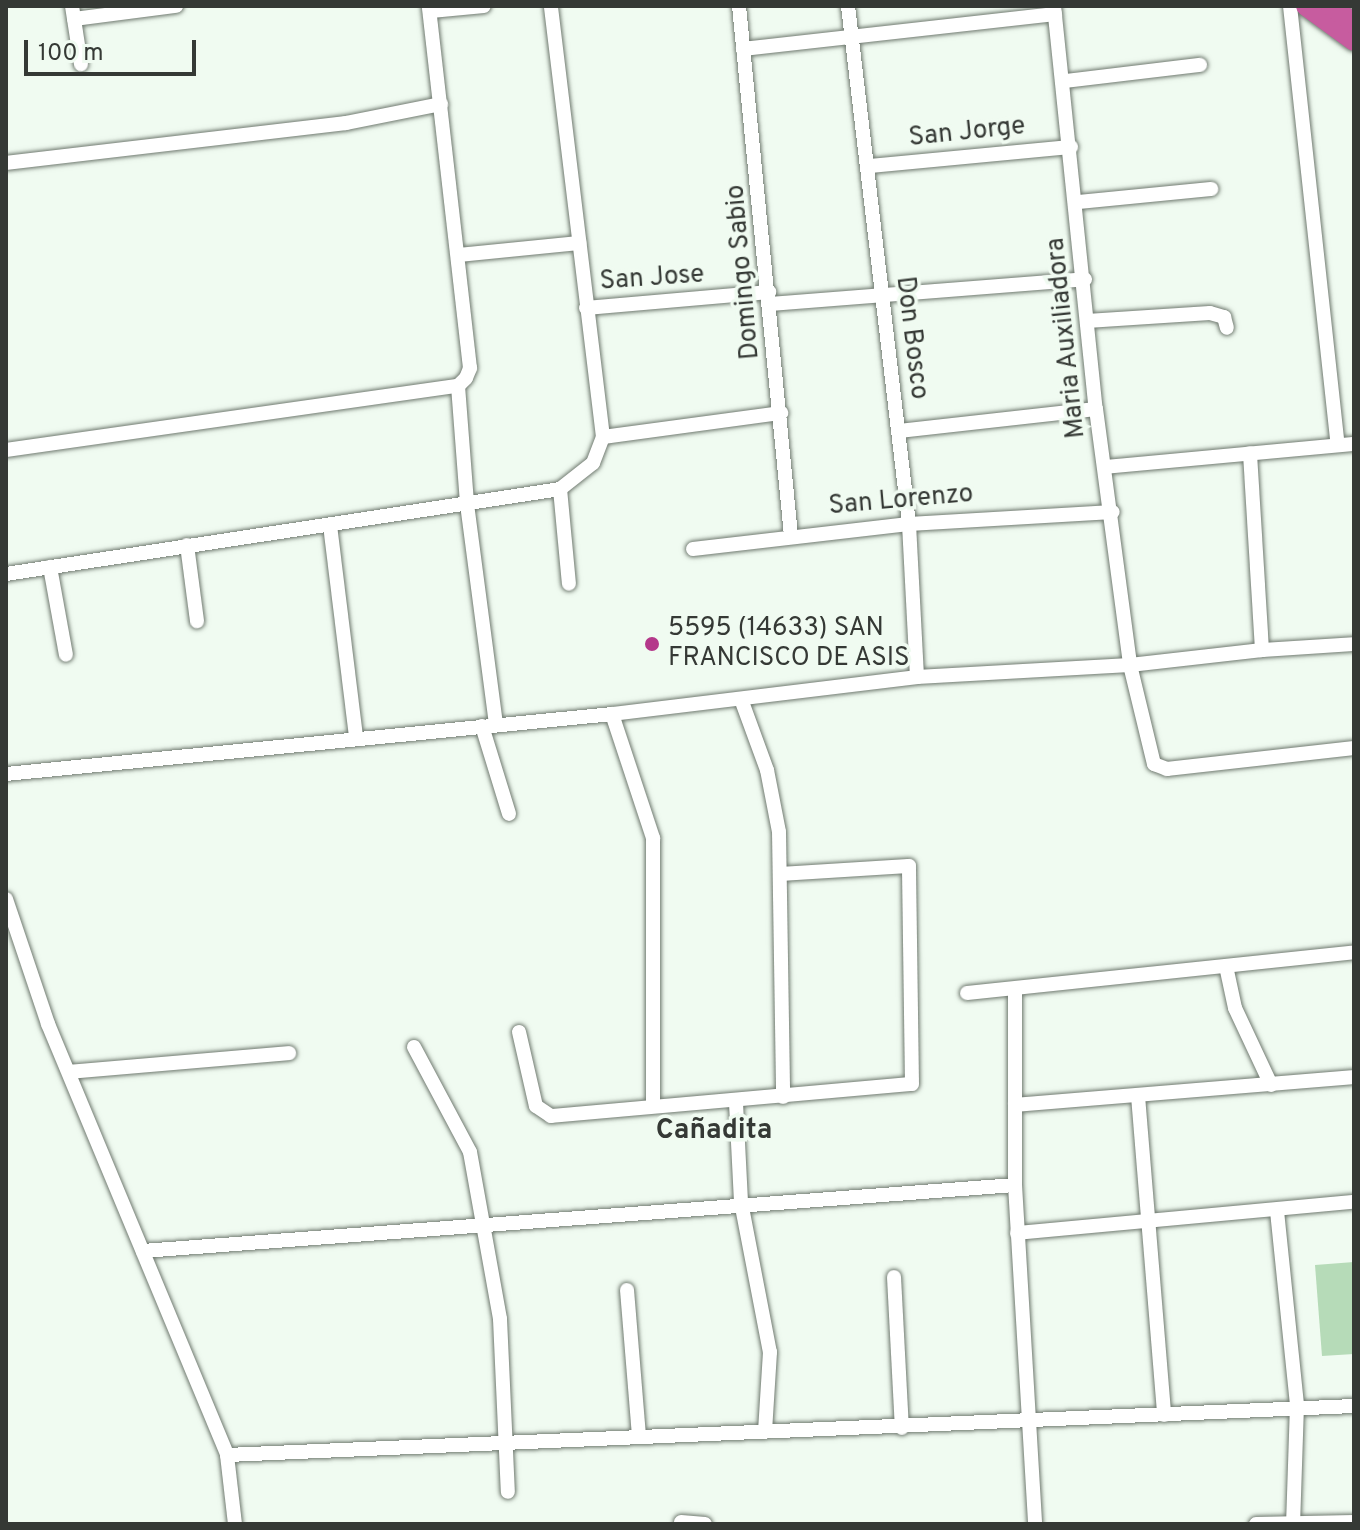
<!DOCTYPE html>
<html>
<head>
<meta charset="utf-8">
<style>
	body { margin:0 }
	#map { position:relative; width:1360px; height:1530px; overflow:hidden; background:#f0fbf1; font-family:Overpass,sans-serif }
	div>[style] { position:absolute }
	.green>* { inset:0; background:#b6dbb8 }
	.roads { filter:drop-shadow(0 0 2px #707a70) drop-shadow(0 0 2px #707a70) }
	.minor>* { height:14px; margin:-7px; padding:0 7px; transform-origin:7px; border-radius:7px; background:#fff }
	.highway>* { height:20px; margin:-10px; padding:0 10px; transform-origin:10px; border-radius:10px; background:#c75c9f }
	.dots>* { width:22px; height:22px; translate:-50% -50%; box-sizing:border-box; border:4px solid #f0fbf1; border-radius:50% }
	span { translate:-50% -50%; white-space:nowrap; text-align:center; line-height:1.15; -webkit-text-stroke:7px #f0fbf1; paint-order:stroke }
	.street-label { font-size:26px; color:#353935 }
	.poi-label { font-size:26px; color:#353935 }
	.left { translate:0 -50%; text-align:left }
	.neighbourhood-label { font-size:28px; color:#353935; font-weight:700 }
	.frame { position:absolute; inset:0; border:8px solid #353935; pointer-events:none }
	.scale { position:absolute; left:24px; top:40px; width:172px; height:36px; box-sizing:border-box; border:4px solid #353935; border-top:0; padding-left:10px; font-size:24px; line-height:28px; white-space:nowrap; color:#353935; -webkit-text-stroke:6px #f0fbf1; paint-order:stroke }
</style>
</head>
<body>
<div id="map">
	<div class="green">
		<div style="clip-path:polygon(1354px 1262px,1354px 1354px,1322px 1356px,1315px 1265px)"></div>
	</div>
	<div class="roads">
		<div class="minor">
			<div style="left:72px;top:6px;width:59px;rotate:81.2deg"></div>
			<div style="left:739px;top:6px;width:532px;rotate:84.39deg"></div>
			<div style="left:848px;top:6px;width:522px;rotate:83.28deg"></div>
			<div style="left:909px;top:524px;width:153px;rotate:87deg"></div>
			<div style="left:1054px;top:6px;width:405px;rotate:84.1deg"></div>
			<div style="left:1096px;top:409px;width:258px;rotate:82.4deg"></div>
			<div style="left:1130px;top:665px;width:102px;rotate:76.4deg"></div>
			<div style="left:1154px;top:764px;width:14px;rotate:21deg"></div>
			<div style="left:1167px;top:769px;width:188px;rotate:-6.4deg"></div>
			<div style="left:1290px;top:6px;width:439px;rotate:83.8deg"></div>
			<div style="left:431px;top:11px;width:53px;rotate:-5.4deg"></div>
			<div style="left:74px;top:19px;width:103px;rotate:-7.3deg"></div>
			<div style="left:743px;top:49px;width:314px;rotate:-6.4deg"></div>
			<div style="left:1065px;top:81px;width:136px;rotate:-6.8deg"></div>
			<div style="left:6px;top:163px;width:342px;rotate:-6.7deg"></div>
			<div style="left:346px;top:123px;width:97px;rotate:-11.3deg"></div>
			<div style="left:869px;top:166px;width:203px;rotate:-5.4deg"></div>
			<div style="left:1078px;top:202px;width:134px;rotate:-5.6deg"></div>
			<div style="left:458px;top:255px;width:122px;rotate:-5.7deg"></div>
			<div style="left:770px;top:304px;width:316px;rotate:-4.5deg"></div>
			<div style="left:586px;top:308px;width:184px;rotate:-5deg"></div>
			<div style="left:1087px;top:321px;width:123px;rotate:-3.7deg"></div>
			<div style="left:1210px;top:313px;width:15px;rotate:16deg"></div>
			<div style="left:1224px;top:317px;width:11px;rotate:75deg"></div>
			<div style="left:458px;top:386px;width:118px;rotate:85.6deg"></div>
			<div style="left:467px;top:504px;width:222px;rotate:82.5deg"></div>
			<div style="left:899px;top:431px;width:198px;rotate:-6.4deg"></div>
			<div style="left:603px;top:437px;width:180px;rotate:-7.7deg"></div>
			<div style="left:6px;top:450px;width:457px;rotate:-8.1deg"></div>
			<div style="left:458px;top:386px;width:11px;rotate:-45deg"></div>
			<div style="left:466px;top:378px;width:11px;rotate:-68deg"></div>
			<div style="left:470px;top:368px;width:364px;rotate:-96.5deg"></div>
			<div style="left:1105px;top:467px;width:250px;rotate:-5.3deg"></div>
			<div style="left:560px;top:489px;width:95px;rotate:84.6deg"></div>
			<div style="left:330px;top:525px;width:214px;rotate:83deg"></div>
			<div style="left:187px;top:545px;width:77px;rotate:82.5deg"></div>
			<div style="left:693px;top:549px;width:217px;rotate:-6.6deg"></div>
			<div style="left:909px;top:524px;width:204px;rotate:-3.4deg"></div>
			<div style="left:50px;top:567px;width:89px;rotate:79.7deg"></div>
			<div style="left:6px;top:574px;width:560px;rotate:-8.72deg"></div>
			<div style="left:560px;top:489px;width:42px;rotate:-38.2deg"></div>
			<div style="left:593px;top:463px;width:28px;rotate:-69deg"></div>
			<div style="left:603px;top:437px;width:434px;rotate:-96.9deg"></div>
			<div style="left:1262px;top:650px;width:92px;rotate:-3.7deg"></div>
			<div style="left:741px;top:699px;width:76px;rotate:69.9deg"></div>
			<div style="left:767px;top:770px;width:63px;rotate:79deg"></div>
			<div style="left:779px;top:832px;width:265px;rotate:89.1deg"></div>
			<div style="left:612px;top:714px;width:131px;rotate:71.7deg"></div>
			<div style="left:653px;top:838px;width:268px;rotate:90deg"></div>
			<div style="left:482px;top:726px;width:92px;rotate:72.9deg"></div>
			<div style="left:6px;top:774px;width:609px;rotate:-5.65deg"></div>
			<div style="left:612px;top:714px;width:307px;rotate:-6.9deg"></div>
			<div style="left:917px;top:677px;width:213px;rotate:-3.2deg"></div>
			<div style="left:1130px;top:665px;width:133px;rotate:-6.5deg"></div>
			<div style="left:1262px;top:650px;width:197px;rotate:-93.5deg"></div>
			<div style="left:6px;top:899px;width:132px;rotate:71.4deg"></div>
			<div style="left:48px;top:1024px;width:467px;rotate:67.4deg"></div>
			<div style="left:227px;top:1455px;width:69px;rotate:83.4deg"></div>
			<div style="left:1226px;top:966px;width:43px;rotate:77.9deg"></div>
			<div style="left:1235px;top:1008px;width:85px;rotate:64.9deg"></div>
			<div style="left:1015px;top:989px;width:196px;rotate:90deg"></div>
			<div style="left:1015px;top:1185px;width:340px;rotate:86.6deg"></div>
			<div style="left:967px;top:993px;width:389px;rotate:-6deg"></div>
			<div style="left:519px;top:1032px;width:76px;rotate:77.1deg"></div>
			<div style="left:536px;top:1106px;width:18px;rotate:34deg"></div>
			<div style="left:551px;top:1116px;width:362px;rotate:-5.1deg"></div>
			<div style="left:912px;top:1084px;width:218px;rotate:-90.8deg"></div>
			<div style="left:909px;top:866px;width:126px;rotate:176.4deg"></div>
			<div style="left:414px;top:1047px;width:119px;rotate:61.9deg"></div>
			<div style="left:470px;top:1152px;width:170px;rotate:79.8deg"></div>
			<div style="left:500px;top:1319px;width:173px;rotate:87.4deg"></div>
			<div style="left:69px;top:1072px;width:221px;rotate:-4.9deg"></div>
			<div style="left:1138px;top:1096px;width:320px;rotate:85.3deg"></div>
			<div style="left:736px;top:1103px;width:99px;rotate:87.1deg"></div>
			<div style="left:741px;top:1202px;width:153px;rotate:79.1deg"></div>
			<div style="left:770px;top:1352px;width:80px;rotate:93.6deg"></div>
			<div style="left:1015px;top:1105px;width:340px;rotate:-4.7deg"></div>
			<div style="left:1277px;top:1211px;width:195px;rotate:84.1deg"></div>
			<div style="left:1297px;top:1405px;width:118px;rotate:91.9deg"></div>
			<div style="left:1017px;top:1233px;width:338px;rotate:-5.3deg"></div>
			<div style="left:143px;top:1251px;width:874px;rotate:-4.33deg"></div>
			<div style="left:894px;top:1277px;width:151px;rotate:87deg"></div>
			<div style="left:627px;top:1290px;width:145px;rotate:85.3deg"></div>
			<div style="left:227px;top:1455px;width:1128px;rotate:-2.49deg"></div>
			<div style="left:681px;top:1522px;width:24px;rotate:5deg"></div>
			<div style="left:1256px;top:1524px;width:98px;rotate:-1.2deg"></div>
		</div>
		<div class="highway">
			<div style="left:1306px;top:6px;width:59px;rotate:36.1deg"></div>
			<div style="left:1331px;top:6px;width:29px;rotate:38deg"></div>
		</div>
	</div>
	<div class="dots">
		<div style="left:652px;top:644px;background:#b4388a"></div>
	</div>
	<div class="street-label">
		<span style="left:967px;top:133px;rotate:-6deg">San Jorge</span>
		<span style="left:744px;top:272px;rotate:-95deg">Domingo Sabio</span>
		<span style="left:652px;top:279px;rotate:-4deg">San Jose</span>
		<span style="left:911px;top:338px;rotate:83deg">Don Bosco</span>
		<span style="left:1067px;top:338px;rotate:-96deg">Maria Auxiliadora</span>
		<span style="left:901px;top:501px;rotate:-5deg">San Lorenzo</span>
	</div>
	<div class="poi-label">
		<span class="left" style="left:668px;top:644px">5595 (14633) SAN<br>FRANCISCO DE ASIS</span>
	</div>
	<div class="neighbourhood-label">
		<span style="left:714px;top:1131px">Cañadita</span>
	</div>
	<div class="frame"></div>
	<div class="scale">100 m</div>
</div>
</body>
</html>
